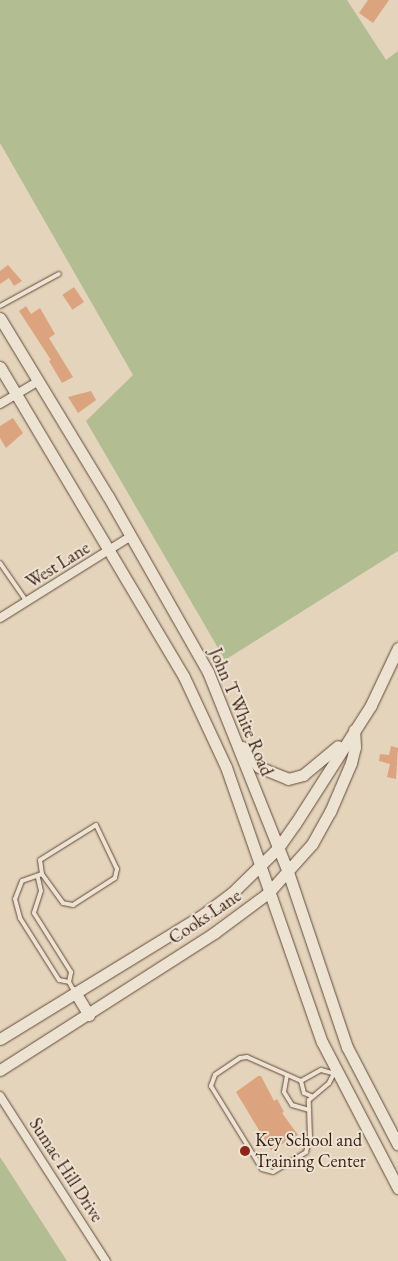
<!DOCTYPE html>
<html>
<head>
<meta charset="utf-8">
<style>
	body { margin:0 }
	#map { position:relative; width:398px; height:1261px; overflow:hidden; background:#e4d4bb; font-family:"EB Garamond",serif }
	div>[style] { position:absolute }
	.green>* { inset:0; background:#b2bd92 }
	.building>* { inset:0; background:#dca37f; transform-origin:0 0 }
	.roads { filter:drop-shadow(0 0 1px #624a39) drop-shadow(0 0 1px #624a39) }
	.lane>* { height:4px; margin:-2px; padding:0 2px; transform-origin:2px; border-radius:2px; background:#ede3d3 }
	.street>* { height:8px; margin:-4px; padding:0 4px; transform-origin:4px; border-radius:4px; background:#ede3d3 }
	.secondary>* { height:11px; margin:-5.5px; padding:0 5.5px; transform-origin:5.5px; border-radius:5.5px; background:#ede3d3 }
	.dots>* { width:14px; height:14px; translate:-50% -50%; box-sizing:border-box; border:2px solid #ede3d3; border-radius:50% }
	span { translate:-50% -50%; white-space:nowrap; text-align:center; line-height:1.15; -webkit-text-stroke:4px #ede3d3; paint-order:stroke }
	.street-label { font-size:18px; color:#361c0e }
	.poi-label { font-size:18px; color:#361c0e }
	.left { translate:0 -50%; text-align:left }
</style>
</head>
<body>
<div id="map">
	<div class="green">
		<div style="clip-path:polygon(0 0,347px 0,386px 60px,398px 51px,398px 551px,225px 660px,86px 421px,133px 375px,0 143px)"></div>
		<div style="clip-path:polygon(0 1157px,67px 1261px,0 1261px)"></div>
	</div>
	<div class="building">
		<div style="clip-path:polygon(368px 0,389px 0,373px 23px,359px 13px)"></div>
		<div style="clip-path:polygon(8px 265px,22px 281px,14px 286px,9px 278px,0 284px,0 271px)"></div>
		<div style="left:74px;top:287px;width:18px;height:14px;rotate:56deg"></div>
		<div style="clip-path:polygon(26px 306px,31px 314px,40px 308px,55px 334px,49px 338px,73px 377px,62px 383px,49px 361px,51px 360px,19px 311px)"></div>
		<div style="clip-path:polygon(91px 391px,96px 400px,78px 413px,68px 397px)"></div>
		<div style="clip-path:polygon(13px 418px,23px 433px,6px 448px,0 438px,0 426px)"></div>
		<div style="clip-path:polygon(391px 746px,398px 748px,396px 779px,387px 777px,390px 764px,379px 761px,380px 754px,389px 755px)"></div>
		<div style="clip-path:polygon(258px 1076px,261px 1076px,274px 1101px,277px 1099px,284px 1112px,282px 1113px,298px 1135px,271px 1150px,236px 1092px)"></div>
	</div>
	<div class="roads">
		<div class="lane">
			<div style="left:0;top:306px;width:67px;rotate:-28.5deg"></div>
			<div style="left:0;top:563px;width:47px;rotate:55.3deg"></div>
			<div style="left:96px;top:825px;width:49px;rotate:64.5deg"></div>
			<div style="left:117px;top:869px;width:9px;rotate:103deg"></div>
			<div style="left:115px;top:878px;width:50px;rotate:147.3deg"></div>
			<div style="left:73px;top:905px;width:10px;rotate:-169deg"></div>
			<div style="left:63px;top:903px;width:36px;rotate:-126deg"></div>
			<div style="left:42px;top:874px;width:14px;rotate:-98deg"></div>
			<div style="left:40px;top:860px;width:66px;rotate:-32deg"></div>
			<div style="left:42px;top:874px;width:21px;rotate:161deg"></div>
			<div style="left:22px;top:881px;width:19px;rotate:111deg"></div>
			<div style="left:15px;top:899px;width:20px;rotate:75deg"></div>
			<div style="left:20px;top:918px;width:73px;rotate:57.8deg"></div>
			<div style="left:59px;top:980px;width:10px;rotate:11deg"></div>
			<div style="left:38px;top:878px;width:13px;rotate:77deg"></div>
			<div style="left:41px;top:891px;width:23px;rotate:108deg"></div>
			<div style="left:34px;top:913px;width:70px;rotate:57.9deg"></div>
			<div style="left:71px;top:972px;width:10px;rotate:101deg"></div>
			<div style="left:69px;top:982px;width:10px;rotate:61deg"></div>
			<div style="left:287px;top:1075px;width:17px;rotate:100deg"></div>
			<div style="left:284px;top:1092px;width:15px;rotate:58deg"></div>
			<div style="left:292px;top:1105px;width:18px;rotate:16deg"></div>
			<div style="left:301px;top:1081px;width:59px;rotate:-156deg"></div>
			<div style="left:247px;top:1057px;width:7px;rotate:172deg"></div>
			<div style="left:240px;top:1058px;width:30px;rotate:146deg"></div>
			<div style="left:215px;top:1075px;width:12px;rotate:110deg"></div>
			<div style="left:211px;top:1086px;width:97px;rotate:58.4deg"></div>
			<div style="left:262px;top:1169px;width:11px;rotate:15deg"></div>
			<div style="left:273px;top:1172px;width:39px;rotate:-31deg"></div>
			<div style="left:306px;top:1152px;width:16px;rotate:-75deg"></div>
			<div style="left:310px;top:1137px;width:37px;rotate:-92deg"></div>
			<div style="left:309px;top:1100px;width:26px;rotate:-40deg"></div>
			<div style="left:329px;top:1083px;width:13px;rotate:-63deg"></div>
			<div style="left:301px;top:1081px;width:23px;rotate:-29deg"></div>
			<div style="left:321px;top:1070px;width:11px;rotate:15deg"></div>
			<div style="left:301px;top:1081px;width:12px;rotate:76deg"></div>
			<div style="left:304px;top:1093px;width:8px;rotate:23deg"></div>
		</div>
		<div class="street">
			<div style="left:0;top:404px;width:43px;rotate:-30.7deg"></div>
			<div style="left:0;top:618px;width:155px;rotate:-32deg"></div>
			<div style="left:0;top:1096px;width:196px;rotate:57.3deg"></div>
		</div>
		<div class="secondary">
			<div style="left:0;top:318px;width:208px;rotate:58.8deg"></div>
			<div style="left:108px;top:496px;width:202px;rotate:60.4deg"></div>
			<div style="left:208px;top:672px;width:215px;rotate:68.2deg"></div>
			<div style="left:288px;top:872px;width:185px;rotate:71.4deg"></div>
			<div style="left:347px;top:1047px;width:110px;rotate:62.5deg"></div>
			<div style="left:0;top:367px;width:360px;rotate:59.3deg"></div>
			<div style="left:184px;top:677px;width:99px;rotate:65deg"></div>
			<div style="left:226px;top:767px;width:291px;rotate:70.8deg"></div>
			<div style="left:322px;top:1042px;width:165px;rotate:62.5deg"></div>
			<div style="left:242px;top:747px;width:26px;rotate:50deg"></div>
			<div style="left:259px;top:767px;width:31px;rotate:22deg"></div>
			<div style="left:288px;top:779px;width:16px;rotate:-15deg"></div>
			<div style="left:303px;top:775px;width:45px;rotate:-39.6deg"></div>
			<div style="left:75px;top:992px;width:27px;rotate:59deg"></div>
			<div style="left:0;top:1039px;width:239px;rotate:-31.5deg"></div>
			<div style="left:204px;top:914px;width:35px;rotate:-37deg"></div>
			<div style="left:232px;top:893px;width:64px;rotate:-44.4deg"></div>
			<div style="left:278px;top:848px;width:29px;rotate:-55deg"></div>
			<div style="left:295px;top:824px;width:141px;rotate:-57.4deg"></div>
			<div style="left:371px;top:705px;width:63px;rotate:-64.7deg"></div>
			<div style="left:0;top:1070px;width:254px;rotate:-32.6deg"></div>
			<div style="left:214px;top:933px;width:67px;rotate:-36.5deg"></div>
			<div style="left:268px;top:893px;width:66px;rotate:-48.1deg"></div>
			<div style="left:312px;top:844px;width:37px;rotate:-61deg"></div>
			<div style="left:330px;top:812px;width:53px;rotate:-66.8deg"></div>
			<div style="left:351px;top:763px;width:16px;rotate:-76deg"></div>
			<div style="left:355px;top:747px;width:17px;rotate:-93deg"></div>
		</div>
	</div>
	<div class="dots">
		<div style="left:245px;top:1151px;background:#8f2418"></div>
	</div>
	<div class="street-label">
		<span style="left:58px;top:565px;rotate:-32deg">West Lane</span>
		<span style="left:241px;top:712px;rotate:67deg">John T White Road</span>
		<span style="left:205px;top:917px;rotate:-34deg">Cooks Lane</span>
		<span style="left:66px;top:1170px;rotate:57deg">Sumac Hill Drive</span>
	</div>
	<div class="poi-label">
		<span class="left" style="left:255px;top:1151px">Key School and<br>Training Center</span>
	</div>
</div>
</body>
</html>
